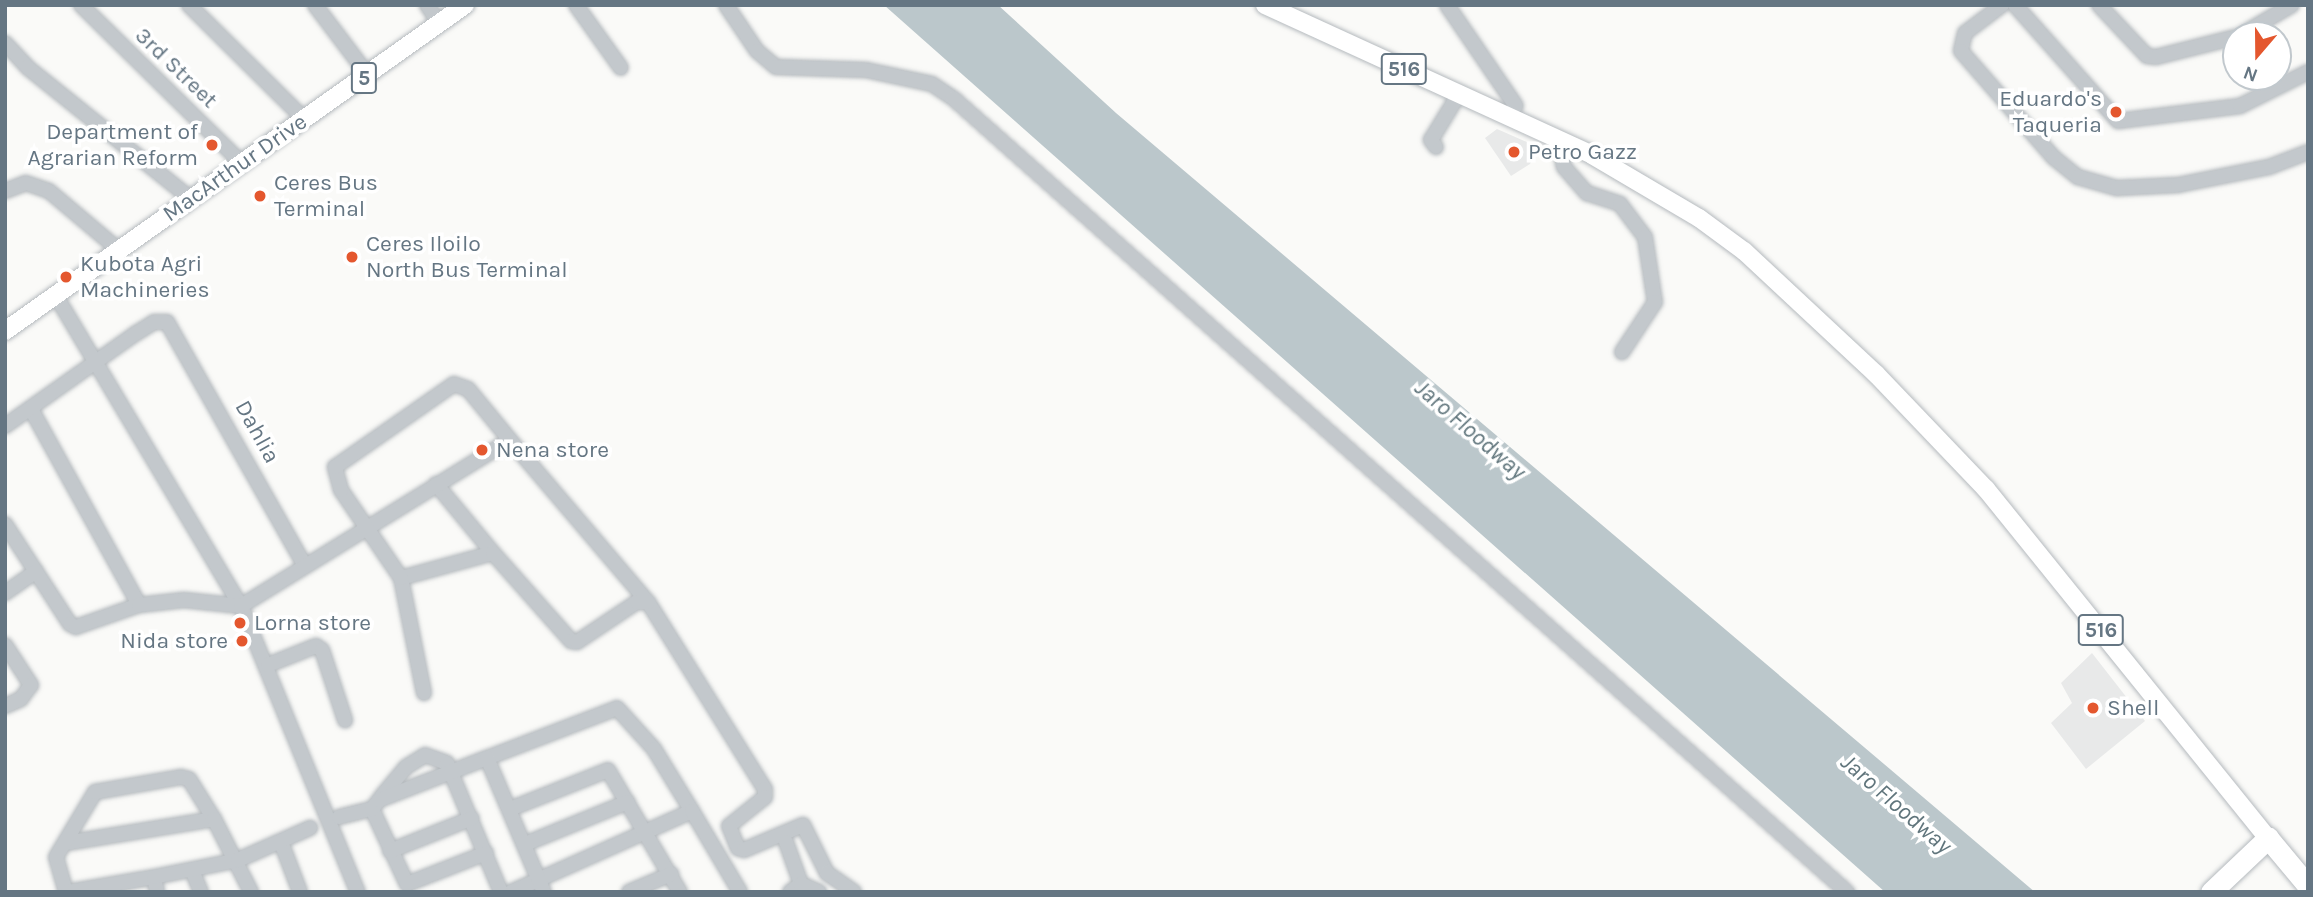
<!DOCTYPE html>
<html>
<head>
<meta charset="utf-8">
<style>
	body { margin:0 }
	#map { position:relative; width:2313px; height:897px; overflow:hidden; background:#fafaf8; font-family:Karla,sans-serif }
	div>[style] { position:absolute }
	.built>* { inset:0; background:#e8e9e9 }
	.water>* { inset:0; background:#bbc7cb }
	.roads { filter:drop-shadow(0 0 2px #b5babe) drop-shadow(0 0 2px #b5babe) }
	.minor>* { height:14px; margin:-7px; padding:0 7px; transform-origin:7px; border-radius:7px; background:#c3c8cc }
	.major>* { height:18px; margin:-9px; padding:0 9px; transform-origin:9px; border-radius:9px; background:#fff }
	.highway>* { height:21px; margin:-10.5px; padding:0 10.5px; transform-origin:10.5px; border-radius:10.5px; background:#fff }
	.dots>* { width:19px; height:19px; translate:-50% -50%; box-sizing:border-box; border:4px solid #fff; border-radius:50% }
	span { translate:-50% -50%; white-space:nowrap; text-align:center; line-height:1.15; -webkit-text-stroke:7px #fff; paint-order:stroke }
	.shield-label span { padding:2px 5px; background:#fff; border:2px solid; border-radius:5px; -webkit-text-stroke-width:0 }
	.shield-label { font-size:21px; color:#657683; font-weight:700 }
	.street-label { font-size:23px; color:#657683 }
	.poi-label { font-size:23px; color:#657683 }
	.right { translate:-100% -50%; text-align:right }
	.left { translate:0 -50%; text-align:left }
	.water-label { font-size:24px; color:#60757c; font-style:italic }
	.frame { position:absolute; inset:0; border:7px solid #657683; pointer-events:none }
	.north { position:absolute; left:2222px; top:21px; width:70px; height:70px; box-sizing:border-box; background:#fff; border:2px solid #c1c8cd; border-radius:50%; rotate:200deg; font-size:19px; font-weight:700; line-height:28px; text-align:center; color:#657683 }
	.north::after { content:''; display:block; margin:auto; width:24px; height:32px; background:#e4572e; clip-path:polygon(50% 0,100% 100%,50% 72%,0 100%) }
</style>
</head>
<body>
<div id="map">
	<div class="built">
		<div style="clip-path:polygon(1497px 129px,1538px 147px,1530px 164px,1511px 176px,1485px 138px)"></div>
		<div style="clip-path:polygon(2092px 653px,2145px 721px,2086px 769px,2051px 723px,2072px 703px,2061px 683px)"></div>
	</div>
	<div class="water">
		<div style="clip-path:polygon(884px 5px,998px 5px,1116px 113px,2035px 892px,1885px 892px)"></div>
	</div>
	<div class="roads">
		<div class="minor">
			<div style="left:81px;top:5px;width:226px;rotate:44.5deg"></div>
			<div style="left:189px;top:5px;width:162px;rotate:44.7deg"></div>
			<div style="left:315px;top:5px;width:88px;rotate:52.9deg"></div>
			<div style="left:427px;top:5px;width:23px;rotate:56deg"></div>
			<div style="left:576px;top:5px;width:77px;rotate:54.5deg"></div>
			<div style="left:726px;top:5px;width:55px;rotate:56deg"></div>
			<div style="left:757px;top:51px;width:25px;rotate:40deg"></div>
			<div style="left:776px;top:67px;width:90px;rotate:1.9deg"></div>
			<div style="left:866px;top:70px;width:67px;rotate:12deg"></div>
			<div style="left:932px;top:84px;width:25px;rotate:34deg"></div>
			<div style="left:953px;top:98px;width:1196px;rotate:41.61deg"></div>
			<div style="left:1447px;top:5px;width:122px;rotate:55.7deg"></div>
			<div style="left:2002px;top:5px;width:46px;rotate:142.9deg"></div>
			<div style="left:1965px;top:33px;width:18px;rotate:103deg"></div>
			<div style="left:1961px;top:51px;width:140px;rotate:49deg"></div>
			<div style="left:2053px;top:157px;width:32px;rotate:39deg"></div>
			<div style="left:2078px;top:177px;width:41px;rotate:15.8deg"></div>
			<div style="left:2117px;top:188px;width:61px;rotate:-2.8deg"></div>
			<div style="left:2178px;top:185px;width:93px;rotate:-11.2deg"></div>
			<div style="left:2269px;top:167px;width:42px;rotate:-21deg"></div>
			<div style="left:2015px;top:5px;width:155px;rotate:48.4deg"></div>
			<div style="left:2118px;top:121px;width:123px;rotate:-7deg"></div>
			<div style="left:2240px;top:106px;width:76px;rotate:-26.6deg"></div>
			<div style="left:2099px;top:5px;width:70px;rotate:46.7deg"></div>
			<div style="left:2147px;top:56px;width:9px;rotate:6deg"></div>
			<div style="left:2156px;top:57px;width:82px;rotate:-14deg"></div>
			<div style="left:2241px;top:35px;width:59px;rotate:-30.5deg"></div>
			<div style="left:5px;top:43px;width:33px;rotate:47deg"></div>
			<div style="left:27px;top:67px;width:211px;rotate:38.8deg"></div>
			<div style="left:1436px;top:147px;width:9px;rotate:-126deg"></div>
			<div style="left:1431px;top:140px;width:54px;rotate:-58.7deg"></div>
			<div style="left:1561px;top:152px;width:15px;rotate:79deg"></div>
			<div style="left:1564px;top:167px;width:35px;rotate:49deg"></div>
			<div style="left:1587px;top:193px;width:35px;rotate:18deg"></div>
			<div style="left:1620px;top:204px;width:41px;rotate:52.9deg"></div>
			<div style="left:1645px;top:237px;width:66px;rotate:81.3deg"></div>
			<div style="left:1655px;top:302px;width:60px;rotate:123.4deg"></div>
			<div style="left:5px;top:191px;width:22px;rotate:-21deg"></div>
			<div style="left:26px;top:183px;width:24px;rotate:19deg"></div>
			<div style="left:49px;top:191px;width:93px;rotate:40.2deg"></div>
			<div style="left:56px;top:296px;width:361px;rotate:59.2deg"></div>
			<div style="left:241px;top:606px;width:309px;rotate:67.8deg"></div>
			<div style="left:31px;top:409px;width:224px;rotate:61.1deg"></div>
			<div style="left:5px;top:426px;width:159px;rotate:-35.3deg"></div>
			<div style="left:135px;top:334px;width:22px;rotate:-32deg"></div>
			<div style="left:154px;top:322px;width:13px"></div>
			<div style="left:167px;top:322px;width:280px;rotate:60.5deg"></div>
			<div style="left:436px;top:484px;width:89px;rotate:50.4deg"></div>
			<div style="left:5px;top:524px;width:119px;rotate:57deg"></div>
			<div style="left:70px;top:624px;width:7px;rotate:27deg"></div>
			<div style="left:76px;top:627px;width:67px;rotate:-19.2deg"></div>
			<div style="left:139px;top:605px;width:45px;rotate:-6.3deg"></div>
			<div style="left:184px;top:600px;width:57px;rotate:6deg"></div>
			<div style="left:241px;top:606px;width:316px;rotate:-31.7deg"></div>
			<div style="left:510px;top:440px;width:213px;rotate:49.6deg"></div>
			<div style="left:648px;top:602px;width:221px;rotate:58deg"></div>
			<div style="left:765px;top:789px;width:8px;rotate:90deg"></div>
			<div style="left:765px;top:797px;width:46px;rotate:141.1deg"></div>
			<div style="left:729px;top:826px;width:24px;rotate:68deg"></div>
			<div style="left:738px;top:848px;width:6px;rotate:18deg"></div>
			<div style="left:744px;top:850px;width:64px;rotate:-23deg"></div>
			<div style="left:803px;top:825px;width:54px;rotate:63.4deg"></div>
			<div style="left:827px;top:873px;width:33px;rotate:35deg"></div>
			<div style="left:401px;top:578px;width:95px;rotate:-15.2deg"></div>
			<div style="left:493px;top:553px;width:118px;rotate:48.4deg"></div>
			<div style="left:571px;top:641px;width:6px;rotate:9deg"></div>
			<div style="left:577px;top:642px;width:72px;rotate:-33.7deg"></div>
			<div style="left:637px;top:602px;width:11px"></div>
			<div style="left:5px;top:593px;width:38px;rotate:-35deg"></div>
			<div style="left:5px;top:645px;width:48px;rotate:57deg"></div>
			<div style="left:31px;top:685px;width:17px;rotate:126deg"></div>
			<div style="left:21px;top:699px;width:17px;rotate:156deg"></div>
			<div style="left:268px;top:665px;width:52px;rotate:-21.6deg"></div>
			<div style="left:316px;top:646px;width:7px;rotate:34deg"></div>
			<div style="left:322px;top:650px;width:74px;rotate:71.8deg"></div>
			<div style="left:424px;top:693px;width:117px;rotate:-101.3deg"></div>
			<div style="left:401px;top:578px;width:107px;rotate:-124.3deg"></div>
			<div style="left:341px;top:490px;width:24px;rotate:-105deg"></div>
			<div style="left:335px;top:467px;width:145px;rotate:-34.9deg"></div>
			<div style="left:454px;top:384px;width:15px;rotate:20deg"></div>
			<div style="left:468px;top:389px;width:66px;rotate:50.5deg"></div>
			<div style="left:487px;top:758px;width:139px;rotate:-21deg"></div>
			<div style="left:617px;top:708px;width:55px;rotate:47.9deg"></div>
			<div style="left:654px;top:749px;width:73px;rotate:58.5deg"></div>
			<div style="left:692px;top:811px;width:198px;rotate:155.9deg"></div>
			<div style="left:381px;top:797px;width:39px;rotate:-50deg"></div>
			<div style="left:406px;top:767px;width:22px;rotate:-32deg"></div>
			<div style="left:425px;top:755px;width:23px;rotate:20deg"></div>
			<div style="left:447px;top:763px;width:140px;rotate:67.3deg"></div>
			<div style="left:372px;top:809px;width:83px;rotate:65deg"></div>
			<div style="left:407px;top:884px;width:85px;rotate:-21.4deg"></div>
			<div style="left:510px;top:809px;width:105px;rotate:-21.7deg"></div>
			<div style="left:608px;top:770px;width:142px;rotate:59.5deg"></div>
			<div style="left:692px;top:811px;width:94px;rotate:59.3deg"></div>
			<div style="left:339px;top:817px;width:34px;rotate:-14deg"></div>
			<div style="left:372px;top:809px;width:11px;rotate:-52deg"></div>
			<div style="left:379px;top:800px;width:116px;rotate:-21.3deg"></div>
			<div style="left:487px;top:758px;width:146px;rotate:67deg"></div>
			<div style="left:281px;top:842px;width:53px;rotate:69.2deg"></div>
			<div style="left:786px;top:842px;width:45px;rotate:70.3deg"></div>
			<div style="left:66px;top:843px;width:150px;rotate:-9.2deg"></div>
			<div style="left:525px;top:844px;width:111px;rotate:-22.2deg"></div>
			<div style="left:390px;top:851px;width:88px;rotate:-21.9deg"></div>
			<div style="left:192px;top:870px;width:24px;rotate:68deg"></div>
			<div style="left:66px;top:892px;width:36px;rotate:-106deg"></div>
			<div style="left:56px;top:857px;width:76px;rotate:-59deg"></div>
			<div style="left:95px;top:792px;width:87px;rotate:-9.9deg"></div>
			<div style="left:181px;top:777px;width:8px;rotate:14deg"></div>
			<div style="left:189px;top:779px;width:47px;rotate:58deg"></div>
			<div style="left:214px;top:819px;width:82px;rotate:63.1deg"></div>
			<div style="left:68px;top:892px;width:87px;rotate:-9.9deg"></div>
			<div style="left:157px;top:892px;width:15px;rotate:-101deg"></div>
			<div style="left:154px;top:877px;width:86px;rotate:-11.4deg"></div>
			<div style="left:238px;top:860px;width:79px;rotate:-24deg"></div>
			<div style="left:629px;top:892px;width:46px;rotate:-23.2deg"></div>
			<div style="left:790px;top:892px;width:14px;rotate:-36deg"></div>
			<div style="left:801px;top:884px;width:20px;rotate:24deg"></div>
		</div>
		<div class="major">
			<div style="left:1265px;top:5px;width:360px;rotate:24.6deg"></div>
			<div style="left:1592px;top:155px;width:124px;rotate:30.5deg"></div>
			<div style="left:1699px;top:218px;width:56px;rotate:36.3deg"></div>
			<div style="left:1744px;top:251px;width:180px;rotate:43deg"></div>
			<div style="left:1876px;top:374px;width:159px;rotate:46.3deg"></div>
			<div style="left:1986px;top:489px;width:449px;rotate:51.1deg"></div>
			<div style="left:5px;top:331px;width:564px;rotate:-35.33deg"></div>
		</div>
		<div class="highway">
			<div style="left:2211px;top:892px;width:79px;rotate:-43.5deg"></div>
			<div style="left:2268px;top:838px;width:62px;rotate:50.2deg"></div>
		</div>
	</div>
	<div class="dots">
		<div style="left:2116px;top:112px;background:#e4572e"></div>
		<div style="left:212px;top:145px;background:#e4572e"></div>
		<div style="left:1514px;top:152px;background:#e4572e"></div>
		<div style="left:260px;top:196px;background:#e4572e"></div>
		<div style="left:352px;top:257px;background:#e4572e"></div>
		<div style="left:66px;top:277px;background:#e4572e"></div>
		<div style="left:482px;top:450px;background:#e4572e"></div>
		<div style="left:240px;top:623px;background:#e4572e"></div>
		<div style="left:242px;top:641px;background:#e4572e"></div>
		<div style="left:2093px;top:708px;background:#e4572e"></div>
	</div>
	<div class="shield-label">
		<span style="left:1404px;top:69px">516</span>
		<span style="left:364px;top:78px">5</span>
		<span style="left:2101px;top:630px">516</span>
	</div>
	<div class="street-label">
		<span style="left:176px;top:68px;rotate:44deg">3rd Street</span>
		<span style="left:235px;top:168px;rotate:-35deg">MacArthur Drive</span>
		<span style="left:257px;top:432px;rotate:61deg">Dahlia</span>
	</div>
	<div class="poi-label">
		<span class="right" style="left:2102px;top:112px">Eduardo's<br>Taqueria</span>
		<span class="right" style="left:198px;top:145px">Department of<br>Agrarian Reform</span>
		<span class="left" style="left:1528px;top:152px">Petro Gazz</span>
		<span class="left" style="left:274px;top:196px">Ceres Bus<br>Terminal</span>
		<span class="left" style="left:366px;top:257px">Ceres Iloilo<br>North Bus Terminal</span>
		<span class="left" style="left:80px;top:277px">Kubota Agri<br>Machineries</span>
		<span class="left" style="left:496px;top:450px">Nena store</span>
		<span class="left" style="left:254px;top:623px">Lorna store</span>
		<span class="right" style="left:228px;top:641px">Nida store</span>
		<span class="left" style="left:2107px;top:708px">Shell</span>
	</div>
	<div class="water-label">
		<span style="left:1470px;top:430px;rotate:41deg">Jaro Floodway</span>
		<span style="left:1896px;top:804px;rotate:41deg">Jaro Floodway</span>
	</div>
	<div class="frame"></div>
	<div class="north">N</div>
</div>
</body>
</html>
